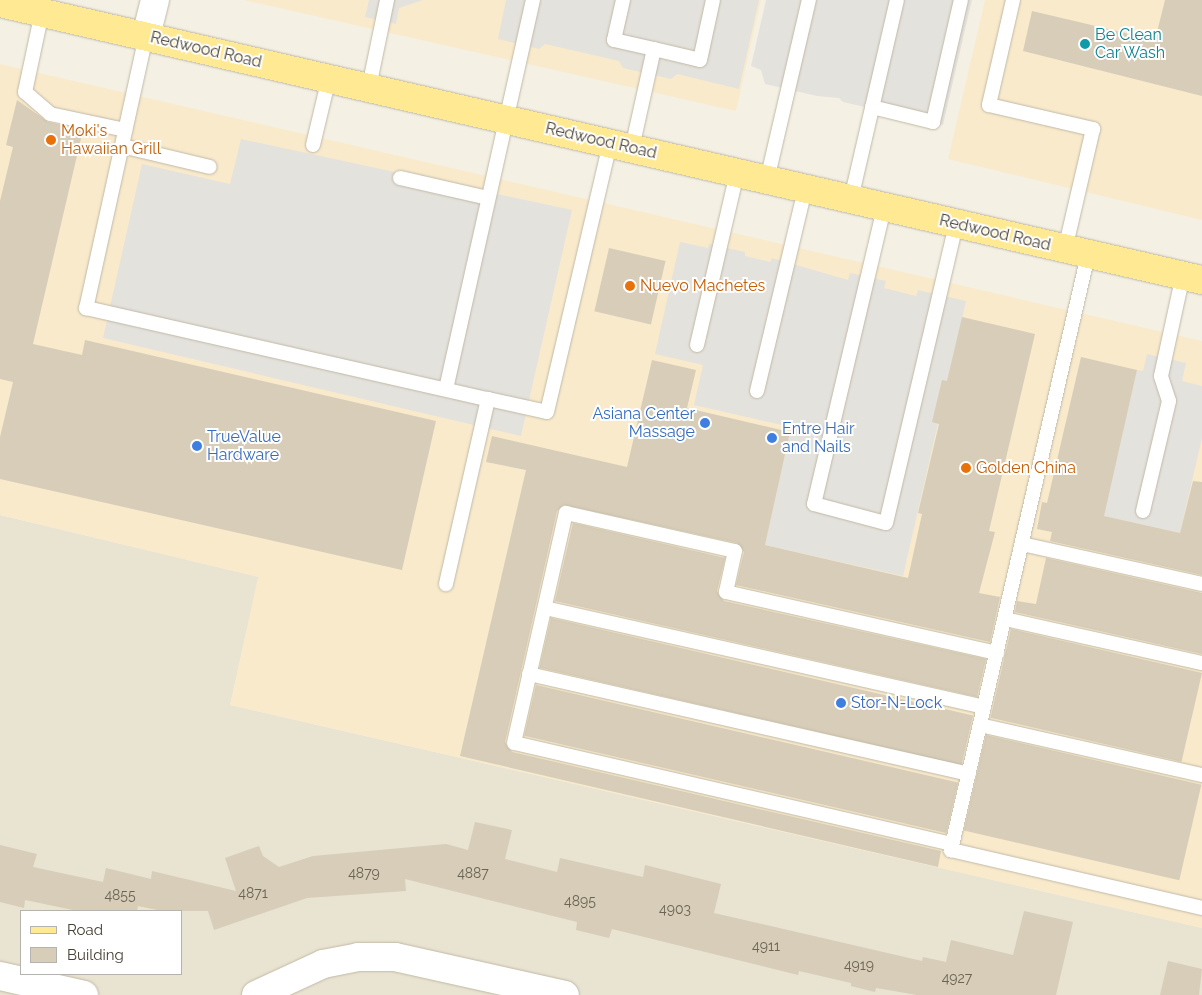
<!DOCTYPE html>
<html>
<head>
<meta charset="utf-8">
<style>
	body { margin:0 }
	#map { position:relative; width:1202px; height:995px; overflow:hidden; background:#f4f0e4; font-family:Raleway,sans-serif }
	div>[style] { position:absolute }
	.residential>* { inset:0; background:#e9e3d1 }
	.commercial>* { inset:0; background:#f9eacc }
	.parking>* { inset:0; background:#e4e2dd }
	.building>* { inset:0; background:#d7cdb8; transform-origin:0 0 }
	.roads { filter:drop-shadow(0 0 1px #c0b9a6) drop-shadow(0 0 1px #c0b9a6) }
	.service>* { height:14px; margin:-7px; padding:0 7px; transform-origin:7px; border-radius:7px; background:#fff }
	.minor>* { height:28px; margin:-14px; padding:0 14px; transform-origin:14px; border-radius:14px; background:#fff }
	.tertiary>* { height:28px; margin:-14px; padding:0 14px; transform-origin:14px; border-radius:14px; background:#fff }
	.primary>* { height:28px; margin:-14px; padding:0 14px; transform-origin:14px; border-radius:14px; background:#ffe992 }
	.dots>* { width:14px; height:14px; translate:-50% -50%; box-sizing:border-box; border:2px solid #fff; border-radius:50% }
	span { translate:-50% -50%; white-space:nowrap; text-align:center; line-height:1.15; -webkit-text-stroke:4px #fff; paint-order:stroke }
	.number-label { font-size:14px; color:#6b6454 }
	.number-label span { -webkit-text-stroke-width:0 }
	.culture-label { font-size:16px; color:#0d838f }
	.left { translate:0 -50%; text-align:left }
	.street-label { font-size:16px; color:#474133 }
	.food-label { font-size:16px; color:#c56008 }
	.shop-label { font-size:16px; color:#366cbe }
	.right { translate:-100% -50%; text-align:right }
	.legend { position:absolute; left:20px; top:910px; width:162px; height:65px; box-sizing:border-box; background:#fff; border:1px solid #b5b3ad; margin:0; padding:6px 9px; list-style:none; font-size:15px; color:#474133 }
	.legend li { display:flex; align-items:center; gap:10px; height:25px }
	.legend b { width:25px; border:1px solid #b5b3ad }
</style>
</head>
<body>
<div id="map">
	<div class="residential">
		<div style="clip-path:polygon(evenodd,0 515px,259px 577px,230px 705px,1202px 928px,1202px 995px,0 995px,0 515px,21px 911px,181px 911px,181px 974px,21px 974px,21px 911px)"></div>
	</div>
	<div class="commercial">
		<div style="clip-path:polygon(244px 0,761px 0,736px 111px)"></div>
		<div style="clip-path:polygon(985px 0,1202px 0,1202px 220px,948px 159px)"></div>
		<div style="clip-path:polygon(0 64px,1202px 341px,1202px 928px,230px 705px,258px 577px,0 515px)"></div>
	</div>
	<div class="parking">
		<div style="clip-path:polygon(369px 0,423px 0,399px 8px,396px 24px,365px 17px)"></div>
		<div style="clip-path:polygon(506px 0,759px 0,739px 89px,677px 74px,671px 79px,623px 68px,619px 61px,545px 44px,539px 49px,498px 39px)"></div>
		<div style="clip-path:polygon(766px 0,972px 0,943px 125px,843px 102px,839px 98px,817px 96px,765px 84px,761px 70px,751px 66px)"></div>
		<div style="clip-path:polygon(241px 139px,572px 210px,521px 436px,103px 338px,142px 164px,230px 184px)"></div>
		<div style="clip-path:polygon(680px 242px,708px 248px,709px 244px,745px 252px,745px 256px,770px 262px,772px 258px,848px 280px,850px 273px,886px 281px,884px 288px,916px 296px,918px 290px,966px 301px,903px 576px,765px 545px,791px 427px,694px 405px,703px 365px,655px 354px)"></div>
		<div style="clip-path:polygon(1147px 354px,1186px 363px,1182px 381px,1202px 386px,1202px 438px,1180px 533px,1103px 516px,1137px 370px,1143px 371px)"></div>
	</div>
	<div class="building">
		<div style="clip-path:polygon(1165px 0,1202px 0,1202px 96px,1023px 51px,1032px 11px,1155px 40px)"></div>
		<div style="clip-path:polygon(17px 100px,48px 122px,83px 130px,33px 344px,82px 355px,85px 340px,436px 421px,402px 570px,0 479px,0 437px,13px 382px,0 379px,0 201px,13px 147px,6px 145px)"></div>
		<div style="left:609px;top:248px;width:58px;height:65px;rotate:13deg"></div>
		<div style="clip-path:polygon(962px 317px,1035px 334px,989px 531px,995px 532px,979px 593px,1000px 597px,990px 642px,736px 585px,744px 552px,737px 543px,564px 505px,557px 511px,505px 742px,512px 752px,941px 851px,938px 867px,460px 756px,526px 470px,486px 462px,492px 436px,627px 467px,652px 360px,696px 370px,687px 408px,790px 432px,765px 545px,908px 578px,922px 514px,918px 513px,939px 424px,932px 422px,942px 380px,947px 381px)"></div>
		<div style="clip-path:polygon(1081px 357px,1137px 370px,1104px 516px,1180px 533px,1193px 481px,1202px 482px,1202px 575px,1050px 541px,1052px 532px,1037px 529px,1042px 502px,1047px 503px)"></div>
		<div style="clip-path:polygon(573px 523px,725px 558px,717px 591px,724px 601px,986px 659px,977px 697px,555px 601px)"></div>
		<div style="clip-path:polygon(1046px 558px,1202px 593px,1202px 654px,1015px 612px,1017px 601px,1036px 604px)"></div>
		<div style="left:551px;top:618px;width:433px;height:51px;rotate:13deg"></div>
		<div style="left:1011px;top:629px;width:196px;height:91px;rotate:13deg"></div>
		<div style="left:536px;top:685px;width:433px;height:52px;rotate:13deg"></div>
		<div style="left:986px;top:735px;width:221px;height:98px;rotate:13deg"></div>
		<div style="clip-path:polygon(475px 822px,512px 830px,505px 859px,557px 872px,560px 858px,643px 877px,645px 865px,721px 884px,714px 913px,922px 961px,923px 957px,946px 962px,951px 940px,1013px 955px,1024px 911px,1073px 922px,1056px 995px,917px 995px,876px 988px,875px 992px,851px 986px,851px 983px,799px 971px,798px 975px,612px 929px,609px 938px,576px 930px,577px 922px,405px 879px,406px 891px,307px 898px,214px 930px,208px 911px,162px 911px,138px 906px,137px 911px,78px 911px,25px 900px,24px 908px,0 902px,0 845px,37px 854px,33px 867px,103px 882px,106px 868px,151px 879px,152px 871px,236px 891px,225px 858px,259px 846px,263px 856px,279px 867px,313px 856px,446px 844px,468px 850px)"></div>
		<div style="clip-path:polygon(1168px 961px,1202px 969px,1199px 995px,1160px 995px)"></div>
	</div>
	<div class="roads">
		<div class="service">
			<div style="left:623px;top:0;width:41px;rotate:102.7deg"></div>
			<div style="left:614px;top:40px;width:41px;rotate:12.7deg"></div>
			<div style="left:1013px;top:0;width:108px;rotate:102.9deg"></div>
			<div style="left:989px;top:105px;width:107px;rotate:13deg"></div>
			<div style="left:1093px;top:129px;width:123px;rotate:103.1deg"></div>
			<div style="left:42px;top:12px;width:82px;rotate:102deg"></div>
			<div style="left:25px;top:92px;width:33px;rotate:41deg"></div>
			<div style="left:50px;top:114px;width:77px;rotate:12deg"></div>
			<div style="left:146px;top:36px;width:279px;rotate:102.4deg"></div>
			<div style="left:86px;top:308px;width:412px;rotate:12.8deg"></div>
			<div style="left:488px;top:399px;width:190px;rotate:102.8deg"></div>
			<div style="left:369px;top:87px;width:89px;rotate:-78.3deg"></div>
			<div style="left:872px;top:107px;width:63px;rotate:13.8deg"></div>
			<div style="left:933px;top:122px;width:125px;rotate:-77.1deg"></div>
			<div style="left:313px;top:145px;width:69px;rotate:-76.6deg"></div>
			<div style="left:122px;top:146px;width:90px;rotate:13.4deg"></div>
			<div style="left:632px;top:148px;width:101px;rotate:-77.5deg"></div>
			<div style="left:654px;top:49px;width:47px;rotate:13.4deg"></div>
			<div style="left:700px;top:60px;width:61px;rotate:-77.8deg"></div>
			<div style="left:400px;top:178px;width:90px;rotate:12.8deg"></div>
			<div style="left:767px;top:180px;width:185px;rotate:-76.9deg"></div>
			<div style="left:851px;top:199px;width:204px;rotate:-77deg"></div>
			<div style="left:884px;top:208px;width:304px;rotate:103.3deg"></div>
			<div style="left:814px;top:504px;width:74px;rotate:14.8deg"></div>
			<div style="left:886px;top:523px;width:307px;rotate:-76.8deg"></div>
			<div style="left:1088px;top:255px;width:611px;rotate:102.97deg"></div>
			<div style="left:951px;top:850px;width:258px;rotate:13deg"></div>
			<div style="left:697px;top:345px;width:177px;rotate:-76.9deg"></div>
			<div style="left:446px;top:389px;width:399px;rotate:-77.4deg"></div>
			<div style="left:757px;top:391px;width:208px;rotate:-76.6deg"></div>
			<div style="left:488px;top:399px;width:60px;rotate:12.4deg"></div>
			<div style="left:547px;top:412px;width:276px;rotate:-76.8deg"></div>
			<div style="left:1143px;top:511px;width:113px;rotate:-76.7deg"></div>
			<div style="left:1169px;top:401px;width:26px;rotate:-108deg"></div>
			<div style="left:1161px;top:376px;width:103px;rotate:-77.7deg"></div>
			<div style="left:1022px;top:544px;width:184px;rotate:12.5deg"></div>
			<div style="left:545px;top:608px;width:450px;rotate:12.7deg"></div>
			<div style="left:1005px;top:619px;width:202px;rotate:12.6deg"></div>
			<div style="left:529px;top:674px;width:451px;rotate:12.8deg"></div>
			<div style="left:980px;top:725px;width:228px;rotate:12.7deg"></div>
			<div style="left:952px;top:844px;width:449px;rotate:-167deg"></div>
			<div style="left:514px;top:743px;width:236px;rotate:-77.3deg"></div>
			<div style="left:566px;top:513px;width:173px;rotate:12.7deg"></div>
			<div style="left:735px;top:551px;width:42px;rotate:102.4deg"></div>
			<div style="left:726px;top:592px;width:278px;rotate:12.7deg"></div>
		</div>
		<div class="minor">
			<div style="left:0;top:976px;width:86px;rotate:12.7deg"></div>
			<div style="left:256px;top:995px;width:74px;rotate:-24.8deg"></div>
			<div style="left:323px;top:964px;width:36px;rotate:-11deg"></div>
			<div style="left:358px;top:957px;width:37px"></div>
			<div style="left:395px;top:957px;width:174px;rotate:12.6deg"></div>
		</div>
		<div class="tertiary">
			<div style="left:146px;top:36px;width:37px;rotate:-76deg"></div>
		</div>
		<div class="primary">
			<div style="left:0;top:3px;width:1234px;rotate:12.98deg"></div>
		</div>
	</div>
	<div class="dots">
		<div style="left:1085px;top:44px;background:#0f9aa8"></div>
		<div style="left:51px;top:140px;background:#e8710a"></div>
		<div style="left:630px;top:286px;background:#e8710a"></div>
		<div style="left:705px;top:423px;background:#3f7fe0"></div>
		<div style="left:772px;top:438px;background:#3f7fe0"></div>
		<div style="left:197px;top:446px;background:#3f7fe0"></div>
		<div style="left:966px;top:468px;background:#e8710a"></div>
		<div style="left:841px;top:703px;background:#3f7fe0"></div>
	</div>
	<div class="number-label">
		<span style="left:364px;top:873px">4879</span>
		<span style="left:473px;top:873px">4887</span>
		<span style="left:253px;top:893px">4871</span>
		<span style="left:120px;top:895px">4855</span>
		<span style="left:580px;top:901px">4895</span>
		<span style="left:675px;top:909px">4903</span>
		<span style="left:766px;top:946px">4911</span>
		<span style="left:859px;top:965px">4919</span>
		<span style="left:957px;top:978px">4927</span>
	</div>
	<div class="culture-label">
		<span class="left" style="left:1095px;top:44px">Be Clean<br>Car Wash</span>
	</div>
	<div class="street-label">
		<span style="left:206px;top:50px;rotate:13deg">Redwood Road</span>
		<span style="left:601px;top:141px;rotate:13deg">Redwood Road</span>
		<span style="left:995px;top:233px;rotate:13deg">Redwood Road</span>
	</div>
	<div class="food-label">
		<span class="left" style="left:61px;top:140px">Moki's<br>Hawaiian Grill</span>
		<span class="left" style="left:640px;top:286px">Nuevo Machetes</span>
		<span class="left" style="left:976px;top:468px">Golden China</span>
	</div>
	<div class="shop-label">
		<span class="right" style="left:695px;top:423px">Asiana Center<br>Massage</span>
		<span class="left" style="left:782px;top:438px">Entre Hair<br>and Nails</span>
		<span class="left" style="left:207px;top:446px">TrueValue<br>Hardware</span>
		<span class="left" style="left:851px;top:703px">Stor-N-Lock</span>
	</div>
	<ul class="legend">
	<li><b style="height:6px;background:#ffe992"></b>Road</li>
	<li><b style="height:14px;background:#d7cdb8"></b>Building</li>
	</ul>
</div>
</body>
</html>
